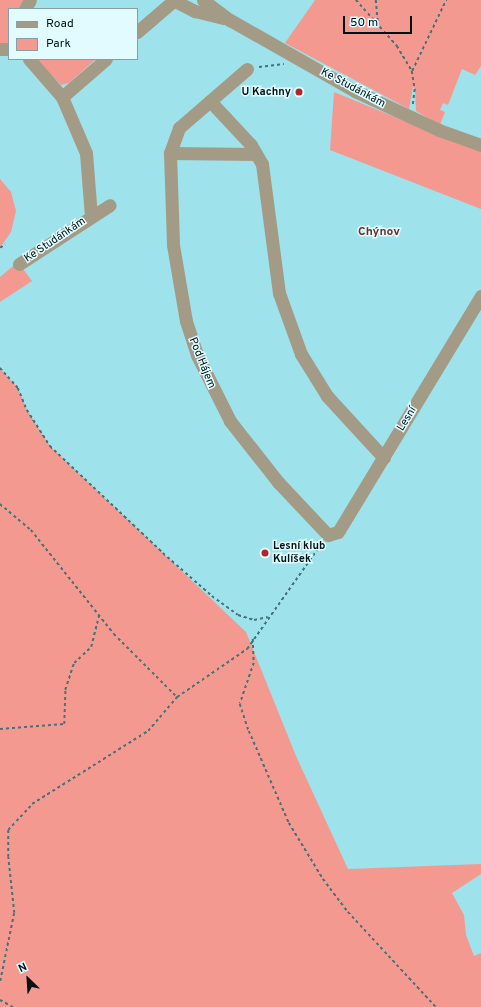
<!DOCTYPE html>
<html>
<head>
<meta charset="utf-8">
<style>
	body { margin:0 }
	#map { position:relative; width:481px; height:1007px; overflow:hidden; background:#9ee2eb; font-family:Overpass,sans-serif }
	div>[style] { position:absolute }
	.green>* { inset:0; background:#f49990 }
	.path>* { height:1.5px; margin-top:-0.75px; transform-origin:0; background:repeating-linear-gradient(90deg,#477177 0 3px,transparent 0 6px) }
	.minor>* { height:13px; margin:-6.5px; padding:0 6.5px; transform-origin:6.5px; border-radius:6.5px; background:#a49b86 }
	.dots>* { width:11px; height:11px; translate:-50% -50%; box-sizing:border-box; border:2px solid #e1fbff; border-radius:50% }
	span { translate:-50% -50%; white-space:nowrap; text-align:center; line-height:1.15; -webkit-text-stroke:3px #e1fbff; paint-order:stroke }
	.street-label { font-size:11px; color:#001417 }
	.poi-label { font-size:11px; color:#001417; font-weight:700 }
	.right { translate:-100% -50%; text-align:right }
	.left { translate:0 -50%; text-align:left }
	.neighbourhood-label { font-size:12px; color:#722c28; font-weight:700 }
	.legend { position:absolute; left:8px; top:8px; width:130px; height:52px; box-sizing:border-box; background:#e1fbff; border:1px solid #879fa2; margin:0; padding:5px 7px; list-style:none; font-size:12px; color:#001417 }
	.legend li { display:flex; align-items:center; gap:8px; height:20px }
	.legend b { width:20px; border:1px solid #879fa2 }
	.north { position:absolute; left:8px; top:959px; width:40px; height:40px; -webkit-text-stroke:3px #e1fbff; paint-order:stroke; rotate:335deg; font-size:11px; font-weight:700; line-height:16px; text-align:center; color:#001417 }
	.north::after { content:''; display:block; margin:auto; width:14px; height:18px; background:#001417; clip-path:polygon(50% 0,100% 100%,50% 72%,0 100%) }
	.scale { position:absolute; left:343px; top:16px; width:69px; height:18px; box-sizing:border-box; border:2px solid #001417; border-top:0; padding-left:5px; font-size:12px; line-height:14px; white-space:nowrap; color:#001417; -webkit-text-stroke:3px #e1fbff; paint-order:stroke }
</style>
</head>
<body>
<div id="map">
	<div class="green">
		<div style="clip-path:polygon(0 0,24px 0,19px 9px,9px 9px,9px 43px,0 46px)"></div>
		<div style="clip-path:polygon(315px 0,481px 0,481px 66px,475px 75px,462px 69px,448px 105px,443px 103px,440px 110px,445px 112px,440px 125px,416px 111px,415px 89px,413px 87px,409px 109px,285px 43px)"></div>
		<div style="clip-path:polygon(35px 59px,96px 59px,69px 83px,61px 85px)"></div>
		<div style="clip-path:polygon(334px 92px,436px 134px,481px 149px,481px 209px,330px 150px)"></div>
		<div style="clip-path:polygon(0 179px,11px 192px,16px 211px,11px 232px,0 248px)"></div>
		<div style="clip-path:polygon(18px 262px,32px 281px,0 302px,0 277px)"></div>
		<div style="clip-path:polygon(0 368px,18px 388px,27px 410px,50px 446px,246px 632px,296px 756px,348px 869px,481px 864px,481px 874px,452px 893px,464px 915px,466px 935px,474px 956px,481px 953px,481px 1007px,0 1007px)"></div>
	</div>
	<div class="path">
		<div style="left:356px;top:0;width:62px;rotate:48.3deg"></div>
		<div style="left:397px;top:46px;width:29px;rotate:59deg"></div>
		<div style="left:412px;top:71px;width:18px;rotate:81deg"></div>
		<div style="left:415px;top:89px;width:17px;rotate:97deg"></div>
		<div style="left:376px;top:0;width:22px;rotate:85deg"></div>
		<div style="left:259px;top:67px;width:25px;rotate:-7deg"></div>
		<div style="left:412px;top:71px;width:79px;rotate:-64.4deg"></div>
		<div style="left:0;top:248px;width:6px;rotate:-39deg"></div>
		<div style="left:0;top:368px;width:27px;rotate:48deg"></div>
		<div style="left:18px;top:388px;width:24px;rotate:68deg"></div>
		<div style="left:27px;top:410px;width:43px;rotate:57.4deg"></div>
		<div style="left:50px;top:446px;width:156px;rotate:43.4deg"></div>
		<div style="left:163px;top:553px;width:65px;rotate:41.3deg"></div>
		<div style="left:212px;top:596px;width:32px;rotate:36deg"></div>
		<div style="left:238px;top:615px;width:17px;rotate:17deg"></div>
		<div style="left:254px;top:620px;width:14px;rotate:-12deg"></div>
		<div style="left:0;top:504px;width:40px;rotate:40deg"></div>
		<div style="left:31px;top:530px;width:133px;rotate:51.4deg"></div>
		<div style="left:114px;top:634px;width:89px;rotate:45deg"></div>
		<div style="left:253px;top:639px;width:24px;rotate:88deg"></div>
		<div style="left:254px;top:663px;width:43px;rotate:108.9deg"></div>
		<div style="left:240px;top:704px;width:28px;rotate:72deg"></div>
		<div style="left:249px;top:731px;width:100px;rotate:66.5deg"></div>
		<div style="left:289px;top:823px;width:66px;rotate:58.7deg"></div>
		<div style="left:323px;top:879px;width:41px;rotate:52.9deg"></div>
		<div style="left:348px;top:912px;width:129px;rotate:47.2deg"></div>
		<div style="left:0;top:729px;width:64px;rotate:-4.5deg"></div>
		<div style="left:64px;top:724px;width:34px;rotate:-88deg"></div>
		<div style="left:65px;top:690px;width:28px;rotate:-72deg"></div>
		<div style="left:74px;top:663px;width:23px;rotate:-43deg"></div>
		<div style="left:91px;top:647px;width:32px;rotate:-76deg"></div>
		<div style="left:0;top:981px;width:69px;rotate:-78.4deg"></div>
		<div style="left:14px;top:913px;width:56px;rotate:-96.1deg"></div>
		<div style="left:8px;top:857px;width:27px;rotate:-90deg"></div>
		<div style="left:8px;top:830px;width:35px;rotate:-47deg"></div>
		<div style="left:32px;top:804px;width:137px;rotate:-32.2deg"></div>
		<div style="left:148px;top:731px;width:45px;rotate:-49.5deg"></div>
		<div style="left:177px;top:697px;width:85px;rotate:-34.4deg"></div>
		<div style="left:247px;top:649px;width:128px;rotate:-54.8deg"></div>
		<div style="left:0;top:1000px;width:15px;rotate:28deg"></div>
	</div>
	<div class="minor">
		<div style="left:173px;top:0;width:25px;rotate:27deg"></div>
		<div style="left:195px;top:11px;width:29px;rotate:14deg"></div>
		<div style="left:203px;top:0;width:34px;rotate:37deg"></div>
		<div style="left:230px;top:20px;width:144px;rotate:29.6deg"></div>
		<div style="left:355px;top:91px;width:93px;rotate:24.9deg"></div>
		<div style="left:439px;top:130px;width:45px;rotate:19.7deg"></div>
		<div style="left:25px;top:9px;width:10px;rotate:-61deg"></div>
		<div style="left:137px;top:32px;width:48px;rotate:-40.7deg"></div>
		<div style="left:0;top:49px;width:9px"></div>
		<div style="left:29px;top:59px;width:50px;rotate:49deg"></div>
		<div style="left:62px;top:97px;width:61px;rotate:66.8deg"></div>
		<div style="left:86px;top:153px;width:63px;rotate:85.5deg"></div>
		<div style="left:247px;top:69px;width:90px;rotate:139.1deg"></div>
		<div style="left:179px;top:128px;width:27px;rotate:110deg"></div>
		<div style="left:170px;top:153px;width:92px;rotate:88.1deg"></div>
		<div style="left:173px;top:245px;width:77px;rotate:80.3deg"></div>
		<div style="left:186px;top:321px;width:36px;rotate:72deg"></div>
		<div style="left:197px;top:355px;width:74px;rotate:63.4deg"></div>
		<div style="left:230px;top:421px;width:78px;rotate:51.8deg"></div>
		<div style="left:278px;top:482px;width:73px;rotate:46.7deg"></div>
		<div style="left:328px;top:535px;width:10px;rotate:-17deg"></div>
		<div style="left:338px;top:532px;width:276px;rotate:-58.8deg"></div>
		<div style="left:62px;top:97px;width:58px;rotate:-40.8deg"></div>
		<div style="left:210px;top:101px;width:60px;rotate:47deg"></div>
		<div style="left:251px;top:145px;width:22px;rotate:60deg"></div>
		<div style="left:262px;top:164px;width:130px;rotate:82.5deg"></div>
		<div style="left:279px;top:293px;width:65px;rotate:70.2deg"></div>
		<div style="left:301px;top:354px;width:49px;rotate:58.2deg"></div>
		<div style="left:327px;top:396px;width:84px;rotate:47.4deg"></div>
		<div style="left:170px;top:153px;width:86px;rotate:0.7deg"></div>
		<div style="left:19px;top:264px;width:108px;rotate:-33deg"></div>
	</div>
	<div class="dots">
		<div style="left:299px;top:92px;background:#b52526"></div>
		<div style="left:265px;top:553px;background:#b52526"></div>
	</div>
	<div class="street-label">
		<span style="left:353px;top:88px;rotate:28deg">Ke Studánkám</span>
		<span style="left:55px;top:240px;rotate:-34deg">Ke Studánkám</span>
		<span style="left:202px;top:363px;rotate:68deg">Pod Hájem</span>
		<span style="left:407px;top:419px;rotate:-59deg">Lesní</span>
	</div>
	<div class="poi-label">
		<span class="right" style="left:291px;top:92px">U Kachny</span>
		<span class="left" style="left:273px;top:553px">Lesní klub<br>Kulíšek</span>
	</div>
	<div class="neighbourhood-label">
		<span style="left:379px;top:233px">Chýnov</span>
	</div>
	<ul class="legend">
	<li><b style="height:5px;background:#a49b86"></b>Road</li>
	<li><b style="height:11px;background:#f49990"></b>Park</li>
	</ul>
	<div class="north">N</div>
	<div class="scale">50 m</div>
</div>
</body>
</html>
